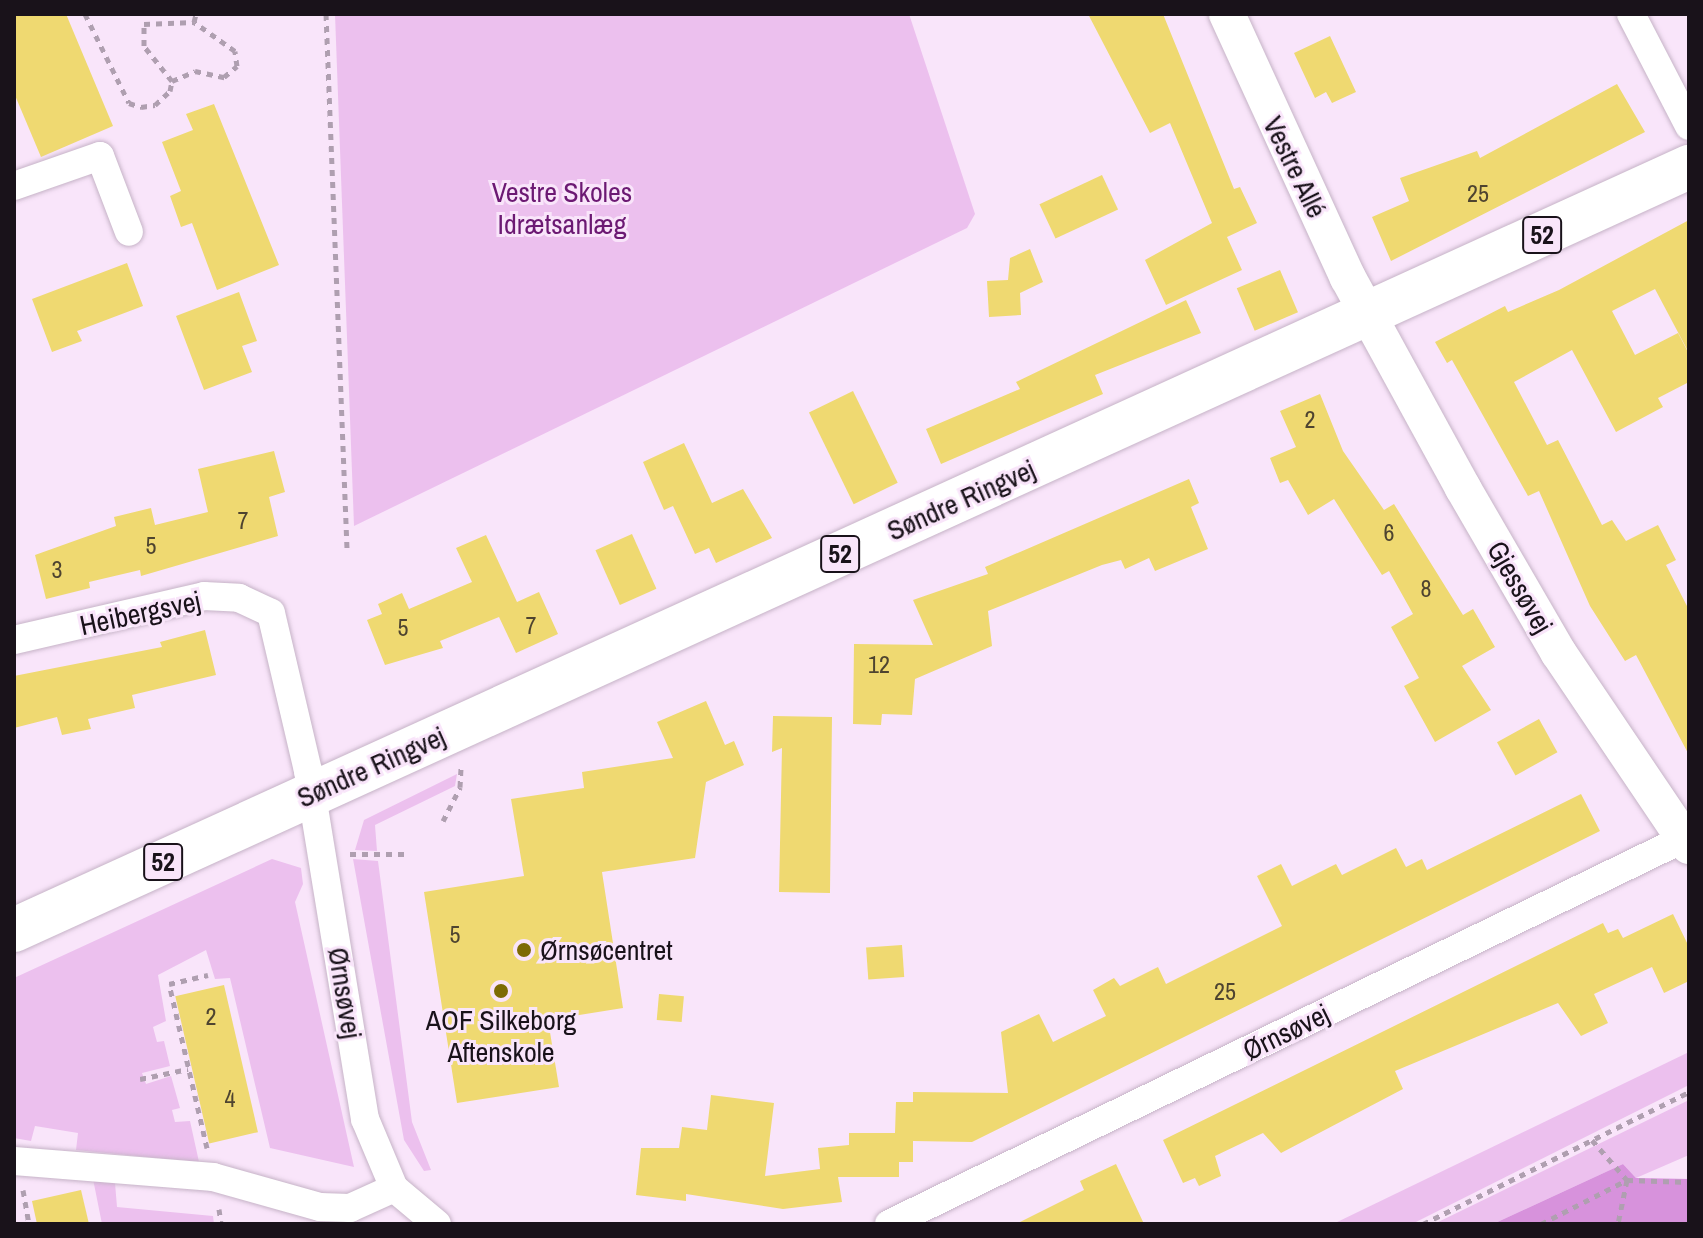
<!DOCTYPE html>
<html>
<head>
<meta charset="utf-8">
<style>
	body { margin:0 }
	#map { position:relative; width:1703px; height:1238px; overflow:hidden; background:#f9e5fa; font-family:"Archivo Narrow",sans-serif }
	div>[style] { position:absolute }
	.green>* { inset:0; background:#ecc0ee }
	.forest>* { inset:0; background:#d792dc }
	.building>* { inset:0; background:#efd971; transform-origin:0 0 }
	.path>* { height:5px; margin-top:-2.5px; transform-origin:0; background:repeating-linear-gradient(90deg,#af9fb0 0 6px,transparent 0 12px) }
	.roads { filter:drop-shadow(0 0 2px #c6b3c7) drop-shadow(0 0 2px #c6b3c7) }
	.minor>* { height:28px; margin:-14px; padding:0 14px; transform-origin:14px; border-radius:14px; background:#fff }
	.tertiary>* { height:36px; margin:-18px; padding:0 18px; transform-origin:18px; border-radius:18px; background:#fff }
	.primary>* { height:44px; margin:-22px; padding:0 22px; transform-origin:22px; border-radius:22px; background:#fff }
	.dots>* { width:22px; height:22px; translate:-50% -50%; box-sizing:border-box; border:4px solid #f9e5fa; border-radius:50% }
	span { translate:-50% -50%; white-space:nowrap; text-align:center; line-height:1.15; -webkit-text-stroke:6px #f9e5fa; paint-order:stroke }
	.number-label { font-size:24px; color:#4e4430 }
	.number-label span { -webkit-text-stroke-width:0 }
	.shield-label span { padding:2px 6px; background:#f9e5fa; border:2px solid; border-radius:6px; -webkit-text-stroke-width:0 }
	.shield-label { font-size:26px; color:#19121a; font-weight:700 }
	.street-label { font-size:28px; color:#19121a }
	.park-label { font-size:28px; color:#6c1973 }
	.poi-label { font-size:28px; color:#19121a }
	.left { translate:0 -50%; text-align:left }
	.frame { position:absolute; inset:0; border:16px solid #19121a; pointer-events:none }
</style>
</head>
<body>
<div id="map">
	<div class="green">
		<div style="clip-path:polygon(335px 14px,909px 14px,975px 214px,967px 228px,354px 526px)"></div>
		<div style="clip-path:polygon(457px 774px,455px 786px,375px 825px,377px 851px,355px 850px,364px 820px)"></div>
		<div style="clip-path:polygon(272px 859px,301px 868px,303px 884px,295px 902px,354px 1167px,270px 1148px,230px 978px,215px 979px,206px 950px,158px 975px,166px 1021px,153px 1027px,157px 1042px,164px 1041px,170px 1066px,142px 1073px,146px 1084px,171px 1076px,180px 1108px,172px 1110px,175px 1122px,190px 1121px,199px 1162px,76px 1150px,78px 1133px,35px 1126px,31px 1141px,14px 1138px,14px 978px)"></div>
		<div style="clip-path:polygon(353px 859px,378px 861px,412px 1122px,431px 1170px,424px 1171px,404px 1140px)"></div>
		<div style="clip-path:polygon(1689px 1052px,1689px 1085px,1412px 1224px,1333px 1224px)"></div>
		<div style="clip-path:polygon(1689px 1100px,1689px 1155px,1636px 1178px,1623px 1164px,1493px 1224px,1434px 1224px)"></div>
		<div style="clip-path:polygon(93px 1179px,115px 1183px,117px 1207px,213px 1216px,214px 1224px,102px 1224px)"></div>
	</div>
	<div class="forest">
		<div style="clip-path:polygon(1623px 1164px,1636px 1178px,1689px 1179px,1689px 1224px,1493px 1224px)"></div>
	</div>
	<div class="building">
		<div style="clip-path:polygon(14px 14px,66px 14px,113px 126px,41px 157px,14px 93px)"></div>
		<div style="clip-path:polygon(1088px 14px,1163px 14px,1234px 189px,1240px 187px,1257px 223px,1227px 237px,1242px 270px,1166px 305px,1145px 260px,1212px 223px,1170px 123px,1150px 133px)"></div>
		<div style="clip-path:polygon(1330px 36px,1356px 92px,1332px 103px,1326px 92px,1315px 98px,1294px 53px)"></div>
		<div style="clip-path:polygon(1617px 84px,1645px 132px,1391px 261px,1372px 217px,1409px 201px,1400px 178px,1477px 151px,1480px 158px)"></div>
		<div style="clip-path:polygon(214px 104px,279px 265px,217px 290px,192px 223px,181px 227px,175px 210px,170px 196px,181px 191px,162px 142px,193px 130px,186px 114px)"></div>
		<div style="left:1102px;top:175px;width:38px;height:69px;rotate:65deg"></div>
		<div style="clip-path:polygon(1689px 220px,1689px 353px,1655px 289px,1612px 311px,1635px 355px,1678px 333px,1689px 354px,1689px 382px,1658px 398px,1663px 407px,1616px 432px,1572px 350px,1514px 382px,1547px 445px,1558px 440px,1602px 525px,1612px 520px,1626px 541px,1658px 525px,1676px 560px,1666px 565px,1689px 610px,1689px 755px,1636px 655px,1625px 661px,1590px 606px,1539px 491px,1528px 496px,1452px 360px,1447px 363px,1435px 342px,1505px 306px,1508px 312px,1559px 290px)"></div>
		<div style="clip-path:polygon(1030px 249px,1043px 282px,1020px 293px,1021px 315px,989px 317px,987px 281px,1008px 280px,1010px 258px)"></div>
		<div style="clip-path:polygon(127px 263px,143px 306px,77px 331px,82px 341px,52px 352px,32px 299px)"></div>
		<div style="left:1280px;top:270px;width:46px;height:47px;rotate:67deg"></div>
		<div style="clip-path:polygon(239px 292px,257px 341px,242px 346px,252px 372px,204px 390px,176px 316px)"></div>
		<div style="clip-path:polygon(1186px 300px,1201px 333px,1095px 375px,1103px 394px,941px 464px,926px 429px,1020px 389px,1016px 382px)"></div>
		<div style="left:853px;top:391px;width:102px;height:49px;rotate:64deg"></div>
		<div style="clip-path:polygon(1320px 394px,1343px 451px,1384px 510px,1394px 504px,1463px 615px,1473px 609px,1495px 647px,1462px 666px,1491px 710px,1435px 742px,1404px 686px,1419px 678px,1391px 627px,1413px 614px,1389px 571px,1382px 575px,1334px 499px,1308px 515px,1288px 480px,1280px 483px,1270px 458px,1296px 447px,1280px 411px)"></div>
		<div style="clip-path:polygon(684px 443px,712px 503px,743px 489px,772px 538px,716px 563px,709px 548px,695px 554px,673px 506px,664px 510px,643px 462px)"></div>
		<div style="clip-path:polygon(274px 451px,285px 492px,269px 497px,278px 536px,141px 576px,140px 570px,89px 582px,90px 588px,46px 599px,35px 555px,116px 526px,114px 517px,151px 508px,155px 525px,208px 512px,198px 469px)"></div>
		<div style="clip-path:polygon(1189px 479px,1199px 503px,1191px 507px,1208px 549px,1155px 571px,1149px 558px,1125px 569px,1121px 560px,1102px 565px,988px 611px,992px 646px,915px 679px,912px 715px,882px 714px,881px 725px,853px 724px,854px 644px,933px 645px,913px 600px,988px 574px,985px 567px)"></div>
		<div style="left:632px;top:534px;width:60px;height:40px;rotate:66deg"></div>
		<div style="clip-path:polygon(486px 535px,517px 602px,539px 592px,558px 634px,516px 653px,499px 617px,440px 641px,443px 648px,385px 665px,367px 620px,382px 614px,378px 604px,402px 593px,409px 609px,472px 582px,456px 548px)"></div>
		<div style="clip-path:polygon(205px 630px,216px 675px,132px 695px,135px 708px,88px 719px,91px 729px,62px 735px,57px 717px,14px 728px,14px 676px,162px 647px,160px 642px)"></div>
		<div style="clip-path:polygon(706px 701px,725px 745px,734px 741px,744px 765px,706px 782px,695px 858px,602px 872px,623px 1008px,548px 1020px,559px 1087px,457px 1103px,424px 892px,524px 876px,511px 799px,584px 788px,582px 772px,673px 758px,657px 722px)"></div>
		<div style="clip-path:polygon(773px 716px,832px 717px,830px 893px,779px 892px,782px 748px,772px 752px)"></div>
		<div style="left:1539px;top:719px;width:38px;height:48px;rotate:61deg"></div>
		<div style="clip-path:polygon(1581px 794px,1600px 831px,972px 1142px,913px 1141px,913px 1162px,899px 1162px,899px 1177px,838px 1177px,842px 1202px,783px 1209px,686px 1194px,686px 1201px,636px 1195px,641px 1148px,679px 1148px,682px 1127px,707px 1130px,711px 1095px,774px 1103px,765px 1176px,820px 1169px,818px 1148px,849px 1145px,849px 1133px,895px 1133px,896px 1102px,913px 1102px,913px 1092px,1008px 1093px,1001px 1032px,1039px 1014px,1053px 1042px,1106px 1016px,1093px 990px,1114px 978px,1120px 986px,1158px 967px,1166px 984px,1282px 926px,1257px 876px,1281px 864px,1292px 886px,1336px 864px,1342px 875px,1396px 848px,1406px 867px,1422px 859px,1427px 870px)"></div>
		<div style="clip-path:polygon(1673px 914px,1689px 947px,1689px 981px,1664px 993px,1652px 967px,1594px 994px,1608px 1023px,1581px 1036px,1558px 1003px,1395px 1071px,1403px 1089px,1281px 1153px,1263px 1133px,1215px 1156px,1221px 1176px,1199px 1186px,1195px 1178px,1183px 1183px,1163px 1140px,1603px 923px,1608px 933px,1618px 929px,1623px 938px)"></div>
		<div style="left:902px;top:945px;width:32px;height:36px;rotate:86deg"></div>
		<div style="left:224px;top:985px;width:151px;height:50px;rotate:77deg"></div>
		<div style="left:659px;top:994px;width:25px;height:26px;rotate:5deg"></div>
		<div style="clip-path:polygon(1116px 1164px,1144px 1224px,1016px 1224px,1084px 1190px,1080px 1181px)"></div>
		<div style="clip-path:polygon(81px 1190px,89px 1224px,37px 1224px,32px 1201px)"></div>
	</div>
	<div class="path">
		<div style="left:85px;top:14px;width:99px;rotate:63.7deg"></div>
		<div style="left:129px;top:103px;width:13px;rotate:18deg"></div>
		<div style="left:141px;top:107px;width:14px;rotate:-8deg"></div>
		<div style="left:155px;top:105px;width:21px;rotate:-43deg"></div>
		<div style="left:170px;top:91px;width:10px;rotate:-79deg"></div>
		<div style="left:172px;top:81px;width:45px;rotate:-128.7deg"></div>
		<div style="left:144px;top:46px;width:22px;rotate:-90deg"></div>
		<div style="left:144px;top:24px;width:50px;rotate:-2.3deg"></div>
		<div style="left:194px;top:22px;width:8px;rotate:-76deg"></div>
		<div style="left:326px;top:14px;width:534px;rotate:87.75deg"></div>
		<div style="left:172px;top:81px;width:25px;rotate:-23deg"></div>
		<div style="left:195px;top:71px;width:30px;rotate:12deg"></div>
		<div style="left:224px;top:77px;width:17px;rotate:-40deg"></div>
		<div style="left:237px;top:66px;width:15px;rotate:-98deg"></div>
		<div style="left:235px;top:51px;width:50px;rotate:-144.7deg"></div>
		<div style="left:443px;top:821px;width:38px;rotate:-63deg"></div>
		<div style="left:460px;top:787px;width:21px;rotate:-87deg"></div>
		<div style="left:350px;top:854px;width:55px"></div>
		<div style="left:140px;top:1079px;width:49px;rotate:-11.8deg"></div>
		<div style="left:1592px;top:1140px;width:53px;rotate:48.8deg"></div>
		<div style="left:1627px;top:1180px;width:62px;rotate:1.8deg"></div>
		<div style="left:207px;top:1148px;width:168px;rotate:-103deg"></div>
		<div style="left:169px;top:984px;width:40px;rotate:-13deg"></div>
		<div style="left:23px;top:1190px;width:35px;rotate:80deg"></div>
		<div style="left:219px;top:1209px;width:15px;rotate:82deg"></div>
		<div style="left:1423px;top:1224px;width:297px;rotate:-26.4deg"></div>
		<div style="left:1541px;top:1224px;width:97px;rotate:-27.1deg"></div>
		<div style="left:1627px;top:1180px;width:45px;rotate:101.6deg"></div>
	</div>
	<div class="roads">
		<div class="minor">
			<div style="left:1631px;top:14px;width:126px;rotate:62.6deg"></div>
			<div style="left:14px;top:186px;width:91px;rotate:-19.2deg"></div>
			<div style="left:100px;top:156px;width:81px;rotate:69.1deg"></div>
			<div style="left:14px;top:640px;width:195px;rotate:-13deg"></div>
			<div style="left:204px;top:596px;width:35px;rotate:3deg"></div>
			<div style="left:239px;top:598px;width:35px;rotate:25deg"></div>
			<div style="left:271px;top:613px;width:162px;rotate:76.8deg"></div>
			<div style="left:308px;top:771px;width:353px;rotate:80.7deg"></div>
			<div style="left:365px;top:1119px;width:75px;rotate:67.2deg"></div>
			<div style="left:394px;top:1188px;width:56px;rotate:39.9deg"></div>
			<div style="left:14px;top:1161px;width:200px;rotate:4.6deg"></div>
			<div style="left:213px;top:1177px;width:111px;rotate:15.7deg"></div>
			<div style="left:320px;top:1207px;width:30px;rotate:2deg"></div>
			<div style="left:350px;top:1208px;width:48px;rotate:-24.4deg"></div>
			<div style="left:889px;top:1224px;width:889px;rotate:-25.87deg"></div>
		</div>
		<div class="tertiary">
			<div style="left:1227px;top:14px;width:290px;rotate:65.4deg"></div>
			<div style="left:1348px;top:278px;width:239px;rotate:61.3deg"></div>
			<div style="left:1463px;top:488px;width:190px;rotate:59.9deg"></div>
			<div style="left:1558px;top:652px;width:234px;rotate:56deg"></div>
		</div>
		<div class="primary">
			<div style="left:14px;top:930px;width:1841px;rotate:-24.49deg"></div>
		</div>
	</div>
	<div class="dots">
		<div style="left:524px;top:950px;background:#7d6b04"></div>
		<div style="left:501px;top:991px;background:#7d6b04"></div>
	</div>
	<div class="number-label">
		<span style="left:1478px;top:194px">25</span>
		<span style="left:1310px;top:420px">2</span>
		<span style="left:243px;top:521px">7</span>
		<span style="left:1389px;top:533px">6</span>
		<span style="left:151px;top:546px">5</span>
		<span style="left:57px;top:570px">3</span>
		<span style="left:1426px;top:589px">8</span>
		<span style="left:531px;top:626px">7</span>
		<span style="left:403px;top:628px">5</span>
		<span style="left:879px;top:665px">12</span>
		<span style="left:455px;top:935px">5</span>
		<span style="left:1225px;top:992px">25</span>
		<span style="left:211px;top:1017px">2</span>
		<span style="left:230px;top:1099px">4</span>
	</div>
	<div class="shield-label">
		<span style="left:1542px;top:235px">52</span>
		<span style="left:840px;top:554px">52</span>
		<span style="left:163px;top:862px">52</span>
	</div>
	<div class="street-label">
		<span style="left:1295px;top:167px;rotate:64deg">Vestre Allé</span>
		<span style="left:961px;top:500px;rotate:-24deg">Søndre Ringvej</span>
		<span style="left:1520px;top:587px;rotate:60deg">Gjessøvej</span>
		<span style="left:140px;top:613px;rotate:-12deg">Heibergsvej</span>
		<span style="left:371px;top:767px;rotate:-24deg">Søndre Ringvej</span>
		<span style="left:345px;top:993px;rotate:81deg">Ørnsøvej</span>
		<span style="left:1286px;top:1032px;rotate:-26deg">Ørnsøvej</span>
	</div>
	<div class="park-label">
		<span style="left:562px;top:208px">Vestre Skoles<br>Idrætsanlæg</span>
	</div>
	<div class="poi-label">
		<span class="left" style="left:540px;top:950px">Ørnsøcentret</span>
		<span style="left:501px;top:1036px">AOF Silkeborg<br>Aftenskole</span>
	</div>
	<div class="frame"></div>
</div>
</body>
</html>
